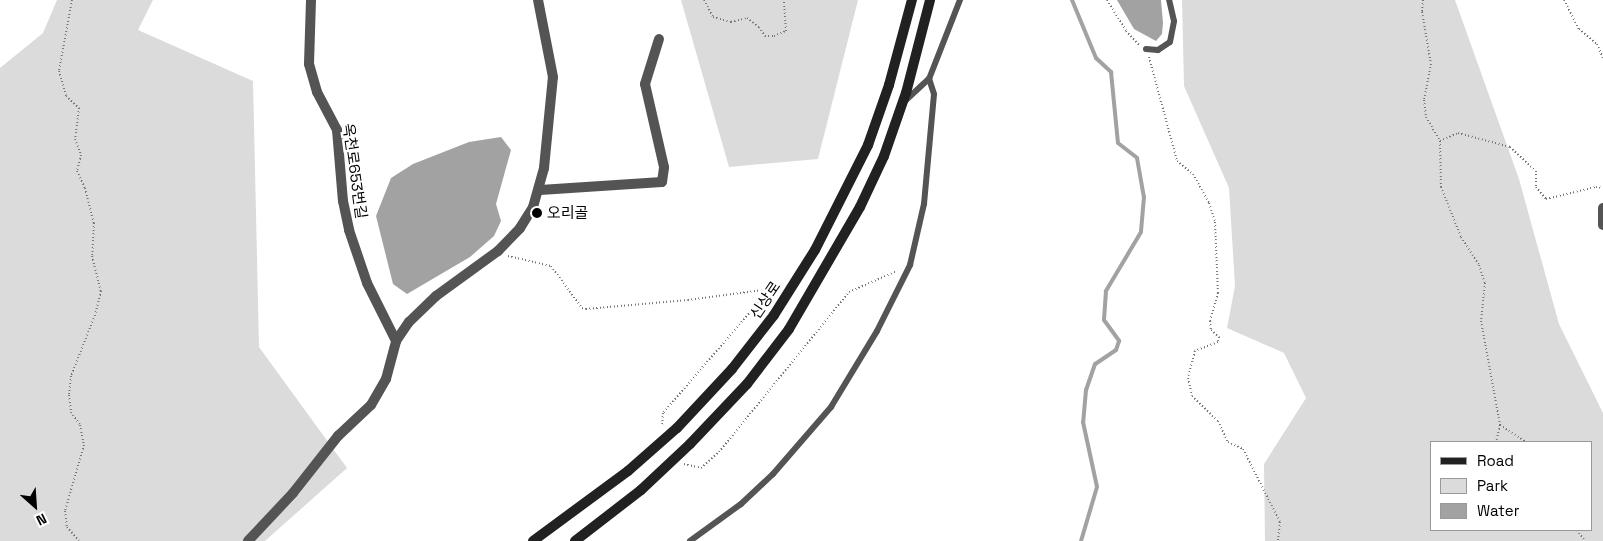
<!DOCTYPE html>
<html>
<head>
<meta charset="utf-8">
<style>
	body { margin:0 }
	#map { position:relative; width:1603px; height:541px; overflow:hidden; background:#fff; font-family:"Space Grotesk","Noto Sans KR",sans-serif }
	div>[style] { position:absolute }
	.green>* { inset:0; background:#dbdbdb }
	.water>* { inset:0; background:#a2a2a2 }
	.stream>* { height:4px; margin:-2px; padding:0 2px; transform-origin:2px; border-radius:2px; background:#a2a2a2 }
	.path>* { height:2px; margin-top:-1px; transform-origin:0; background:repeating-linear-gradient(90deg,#767676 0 1px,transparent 0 3.5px) }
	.lane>* { height:6px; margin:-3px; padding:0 3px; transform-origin:3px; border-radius:3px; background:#545454 }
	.street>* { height:10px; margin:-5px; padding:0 5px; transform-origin:5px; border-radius:5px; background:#545454 }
	.secondary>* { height:10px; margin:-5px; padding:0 5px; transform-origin:5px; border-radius:5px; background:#212121 }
	.dots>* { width:14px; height:14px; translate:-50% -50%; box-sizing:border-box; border:2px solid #fff; border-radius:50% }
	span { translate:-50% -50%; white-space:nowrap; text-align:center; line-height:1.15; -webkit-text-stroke:5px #fff; paint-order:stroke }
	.street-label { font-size:15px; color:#000 }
	.poi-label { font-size:15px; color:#000 }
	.left { translate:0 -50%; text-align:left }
	.legend { position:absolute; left:1430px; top:441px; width:162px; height:90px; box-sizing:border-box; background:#fff; border:1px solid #999; margin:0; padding:6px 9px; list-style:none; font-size:15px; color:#000 }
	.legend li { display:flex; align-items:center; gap:10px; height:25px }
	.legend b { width:25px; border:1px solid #999 }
	.north { position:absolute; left:10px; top:481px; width:50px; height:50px; -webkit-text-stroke:4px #fff; paint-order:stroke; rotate:154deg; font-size:14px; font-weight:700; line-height:20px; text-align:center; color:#000 }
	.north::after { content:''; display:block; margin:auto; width:18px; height:22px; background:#000; clip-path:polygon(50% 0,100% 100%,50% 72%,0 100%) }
</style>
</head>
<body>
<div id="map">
	<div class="green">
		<div style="clip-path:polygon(57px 0,153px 0,138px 30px,253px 81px,259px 347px,347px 468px,265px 541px,0 541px,0 68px,43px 33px)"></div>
		<div style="clip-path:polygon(681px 0,858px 0,818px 159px,729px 167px)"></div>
		<div style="clip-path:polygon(evenodd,1182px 0,1455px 0,1519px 179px,1559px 324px,1603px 413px,1603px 541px,1265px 541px,1264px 464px,1306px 398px,1284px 353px,1227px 328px,1235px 286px,1229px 188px,1184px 86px,1182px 0,1432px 442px,1592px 442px,1592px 530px,1432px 530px,1432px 442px)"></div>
	</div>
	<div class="water">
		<div style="clip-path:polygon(1117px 0,1161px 0,1163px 23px,1162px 34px,1156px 41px,1134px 29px)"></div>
		<div style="clip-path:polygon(501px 137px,511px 150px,496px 204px,501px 221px,494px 236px,470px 257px,407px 294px,393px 284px,376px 216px,391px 178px,413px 164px,469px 142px)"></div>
	</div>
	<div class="stream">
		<div style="left:1072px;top:0;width:63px;rotate:67.5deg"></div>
		<div style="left:1096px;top:58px;width:21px;rotate:43deg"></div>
		<div style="left:1111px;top:72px;width:71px;rotate:84.4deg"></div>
		<div style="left:1118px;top:143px;width:24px;rotate:38deg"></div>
		<div style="left:1137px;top:158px;width:40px;rotate:80deg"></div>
		<div style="left:1144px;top:197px;width:35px;rotate:95deg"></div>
		<div style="left:1141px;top:232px;width:69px;rotate:120.7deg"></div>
		<div style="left:1106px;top:291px;width:29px;rotate:94deg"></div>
		<div style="left:1104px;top:320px;width:26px;rotate:54deg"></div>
		<div style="left:1119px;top:341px;width:9px;rotate:108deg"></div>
		<div style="left:1116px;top:350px;width:25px;rotate:146deg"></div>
		<div style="left:1095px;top:364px;width:28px;rotate:109deg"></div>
		<div style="left:1086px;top:390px;width:32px;rotate:95deg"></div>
		<div style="left:1083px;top:422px;width:66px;rotate:77.8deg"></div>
		<div style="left:1097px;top:487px;width:56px;rotate:106.5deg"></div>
	</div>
	<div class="path">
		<div style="left:72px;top:0;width:72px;rotate:100.4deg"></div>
		<div style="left:59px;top:71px;width:26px;rotate:74deg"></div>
		<div style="left:66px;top:96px;width:18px;rotate:43deg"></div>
		<div style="left:79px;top:108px;width:31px;rotate:97deg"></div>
		<div style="left:75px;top:139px;width:17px;rotate:69deg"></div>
		<div style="left:81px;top:155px;width:16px;rotate:104deg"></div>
		<div style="left:77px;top:171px;width:19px;rotate:65deg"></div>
		<div style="left:85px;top:188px;width:36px;rotate:76deg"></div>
		<div style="left:94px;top:223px;width:33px;rotate:93deg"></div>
		<div style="left:92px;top:256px;width:36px;rotate:76deg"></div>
		<div style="left:101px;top:291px;width:25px;rotate:104deg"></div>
		<div style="left:95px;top:315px;width:66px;rotate:111.5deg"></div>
		<div style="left:71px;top:376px;width:19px;rotate:96deg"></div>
		<div style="left:69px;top:395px;width:17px;rotate:83deg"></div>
		<div style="left:71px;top:412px;width:16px;rotate:55deg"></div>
		<div style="left:80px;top:425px;width:20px;rotate:79deg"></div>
		<div style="left:84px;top:445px;width:69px;rotate:106.1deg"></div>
		<div style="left:65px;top:511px;width:16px;rotate:83deg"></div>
		<div style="left:67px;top:527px;width:18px;rotate:49deg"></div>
		<div style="left:704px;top:0;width:19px;rotate:62deg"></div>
		<div style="left:713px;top:17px;width:19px;rotate:16deg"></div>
		<div style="left:731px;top:22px;width:16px;rotate:-14deg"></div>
		<div style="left:747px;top:18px;width:15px;rotate:37deg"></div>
		<div style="left:759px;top:27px;width:11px;rotate:56deg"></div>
		<div style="left:765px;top:36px;width:9px"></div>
		<div style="left:774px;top:36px;width:13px;rotate:-23deg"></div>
		<div style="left:786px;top:31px;width:31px;rotate:-94deg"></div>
		<div style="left:1107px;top:0;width:36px;rotate:58deg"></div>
		<div style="left:1126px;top:31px;width:19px;rotate:47deg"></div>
		<div style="left:1423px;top:0;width:12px;rotate:95deg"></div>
		<div style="left:1422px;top:12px;width:53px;rotate:80.2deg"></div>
		<div style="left:1431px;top:64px;width:37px;rotate:101deg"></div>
		<div style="left:1424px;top:100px;width:17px;rotate:83deg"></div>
		<div style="left:1426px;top:117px;width:28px;rotate:60deg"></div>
		<div style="left:1440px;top:141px;width:46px;rotate:88.8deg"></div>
		<div style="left:1441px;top:187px;width:54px;rotate:68.2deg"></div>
		<div style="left:1461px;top:237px;width:33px;rotate:57deg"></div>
		<div style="left:1479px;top:265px;width:19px;rotate:72deg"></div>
		<div style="left:1485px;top:283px;width:38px;rotate:96deg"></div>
		<div style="left:1481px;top:321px;width:106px;rotate:79.6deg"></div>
		<div style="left:1500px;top:425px;width:17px;rotate:103deg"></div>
		<div style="left:1564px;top:0;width:33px;rotate:63deg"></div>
		<div style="left:1579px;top:29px;width:23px;rotate:40deg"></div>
		<div style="left:1597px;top:44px;width:15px;rotate:67deg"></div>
		<div style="left:1149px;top:57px;width:108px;rotate:74.9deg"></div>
		<div style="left:1177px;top:161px;width:21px;rotate:39deg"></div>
		<div style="left:1193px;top:174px;width:33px;rotate:61deg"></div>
		<div style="left:1209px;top:203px;width:20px;rotate:72deg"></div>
		<div style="left:1215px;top:222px;width:71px;rotate:87.6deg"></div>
		<div style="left:1218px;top:293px;width:29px;rotate:106deg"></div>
		<div style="left:1210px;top:321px;width:9px;rotate:84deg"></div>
		<div style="left:1211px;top:330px;width:11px;rotate:41deg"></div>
		<div style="left:1219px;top:337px;width:5px;rotate:101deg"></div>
		<div style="left:1218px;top:342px;width:25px;rotate:159deg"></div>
		<div style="left:1195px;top:351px;width:28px;rotate:105deg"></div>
		<div style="left:1188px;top:378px;width:18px;rotate:77deg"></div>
		<div style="left:1192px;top:396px;width:36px;rotate:44deg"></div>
		<div style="left:1218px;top:421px;width:23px;rotate:65deg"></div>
		<div style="left:1228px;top:442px;width:17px;rotate:25deg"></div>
		<div style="left:1243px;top:449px;width:82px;rotate:63.1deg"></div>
		<div style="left:1280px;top:522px;width:19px;rotate:96deg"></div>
		<div style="left:1440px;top:141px;width:20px;rotate:-24deg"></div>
		<div style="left:1458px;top:133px;width:54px;rotate:15.1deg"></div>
		<div style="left:1510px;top:147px;width:35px;rotate:43deg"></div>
		<div style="left:1536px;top:171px;width:16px;rotate:90deg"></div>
		<div style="left:1536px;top:187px;width:16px;rotate:50deg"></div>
		<div style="left:1546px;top:199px;width:51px;rotate:-13.5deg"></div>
		<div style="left:1596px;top:187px;width:7px;rotate:8deg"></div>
		<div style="left:508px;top:256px;width:44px;rotate:13.1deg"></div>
		<div style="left:551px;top:266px;width:52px;rotate:53.6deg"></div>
		<div style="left:582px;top:308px;width:4px;rotate:14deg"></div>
		<div style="left:586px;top:309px;width:102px;rotate:-5deg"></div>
		<div style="left:688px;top:300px;width:75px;rotate:-7.7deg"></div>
		<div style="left:762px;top:290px;width:4px;rotate:63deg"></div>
		<div style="left:764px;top:294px;width:11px;rotate:124deg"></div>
		<div style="left:758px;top:303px;width:145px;rotate:130.8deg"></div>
		<div style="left:663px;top:413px;width:13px;rotate:94deg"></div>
		<div style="left:1500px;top:425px;width:31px;rotate:33deg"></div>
		<div style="left:684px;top:464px;width:17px;rotate:13deg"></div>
		<div style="left:701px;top:468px;width:24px;rotate:-42deg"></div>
		<div style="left:719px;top:452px;width:206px;rotate:-50.9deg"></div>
		<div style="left:849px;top:292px;width:52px;rotate:-23.6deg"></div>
		<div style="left:1577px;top:530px;width:14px;rotate:54deg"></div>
	</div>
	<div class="lane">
		<div style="left:1146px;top:49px;width:12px;rotate:5deg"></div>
		<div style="left:1158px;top:50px;width:14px;rotate:-34deg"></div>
		<div style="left:1170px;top:42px;width:21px;rotate:-79deg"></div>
		<div style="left:1174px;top:21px;width:22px;rotate:-103deg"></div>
		<div style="left:905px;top:101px;width:33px;rotate:-43deg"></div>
		<div style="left:929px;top:79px;width:85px;rotate:-68.6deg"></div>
		<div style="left:690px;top:541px;width:63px;rotate:-36deg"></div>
		<div style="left:741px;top:504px;width:44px;rotate:-43.2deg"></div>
		<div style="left:773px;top:474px;width:89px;rotate:-49.1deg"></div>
		<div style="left:831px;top:407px;width:89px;rotate:-58.8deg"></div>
		<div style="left:877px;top:331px;width:74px;rotate:-63.4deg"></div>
		<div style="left:910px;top:265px;width:63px;rotate:-77.1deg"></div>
		<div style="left:924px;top:204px;width:110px;rotate:-84.8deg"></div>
		<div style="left:934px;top:94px;width:16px;rotate:-108deg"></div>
	</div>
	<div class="street">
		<div style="left:311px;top:0;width:64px;rotate:91.8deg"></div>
		<div style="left:309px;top:64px;width:29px;rotate:74deg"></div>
		<div style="left:317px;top:92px;width:43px;rotate:62.2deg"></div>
		<div style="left:337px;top:130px;width:71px;rotate:85.2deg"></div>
		<div style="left:343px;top:201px;width:30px;rotate:78deg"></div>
		<div style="left:349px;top:230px;width:56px;rotate:71.2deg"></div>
		<div style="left:367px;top:283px;width:65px;rotate:63.4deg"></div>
		<div style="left:540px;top:190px;width:122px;rotate:-3.8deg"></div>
		<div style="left:662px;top:182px;width:15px;rotate:-82deg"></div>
		<div style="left:664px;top:167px;width:85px;rotate:-102.9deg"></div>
		<div style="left:645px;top:84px;width:47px;rotate:-72.7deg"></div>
		<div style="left:1603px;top:208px;width:17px;rotate:90deg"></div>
		<div style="left:248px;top:541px;width:66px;rotate:-46.8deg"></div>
		<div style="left:293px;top:493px;width:73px;rotate:-51.7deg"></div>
		<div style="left:338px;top:436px;width:45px;rotate:-43.2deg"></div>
		<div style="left:371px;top:405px;width:30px;rotate:-60deg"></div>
		<div style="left:386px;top:379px;width:39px;rotate:-75deg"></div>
		<div style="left:396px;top:341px;width:23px;rotate:-56deg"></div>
		<div style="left:409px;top:322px;width:37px;rotate:-44deg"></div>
		<div style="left:436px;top:296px;width:77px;rotate:-36deg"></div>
		<div style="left:498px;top:251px;width:32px;rotate:-46deg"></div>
		<div style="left:520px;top:228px;width:25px;rotate:-58deg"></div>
		<div style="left:533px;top:207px;width:41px;rotate:-74.2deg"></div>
		<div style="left:544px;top:168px;width:91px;rotate:-84.4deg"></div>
		<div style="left:553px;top:77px;width:78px;rotate:-101deg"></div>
	</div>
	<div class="secondary">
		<div style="left:533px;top:541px;width:118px;rotate:-36.4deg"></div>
		<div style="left:628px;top:471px;width:65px;rotate:-41.3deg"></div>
		<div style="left:677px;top:428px;width:81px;rotate:-47deg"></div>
		<div style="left:732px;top:369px;width:68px;rotate:-52.1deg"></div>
		<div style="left:774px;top:315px;width:77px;rotate:-57.8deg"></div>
		<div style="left:815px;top:250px;width:118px;rotate:-63.2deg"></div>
		<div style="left:868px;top:145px;width:64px;rotate:-70.7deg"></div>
		<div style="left:889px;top:85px;width:88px;rotate:-74.9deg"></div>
		<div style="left:575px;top:541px;width:83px;rotate:-37.7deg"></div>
		<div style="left:641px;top:490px;width:67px;rotate:-43.2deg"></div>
		<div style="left:690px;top:444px;width:83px;rotate:-46.5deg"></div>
		<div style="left:747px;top:384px;width:69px;rotate:-52.6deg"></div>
		<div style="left:789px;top:329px;width:141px;rotate:-59.8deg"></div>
		<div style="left:860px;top:207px;width:56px;rotate:-64.8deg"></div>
		<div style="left:884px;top:156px;width:67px;rotate:-70.8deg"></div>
		<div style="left:906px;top:93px;width:96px;rotate:-75.5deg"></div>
	</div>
	<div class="dots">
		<div style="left:537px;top:213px;background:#000"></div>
	</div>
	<div class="street-label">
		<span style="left:355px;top:171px;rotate:82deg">옥천로653번길</span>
		<span style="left:765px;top:300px;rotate:-56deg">신상로</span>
	</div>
	<div class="poi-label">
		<span class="left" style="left:547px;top:213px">오리골</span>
	</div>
	<ul class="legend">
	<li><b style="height:6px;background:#212121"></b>Road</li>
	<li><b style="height:14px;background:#dbdbdb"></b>Park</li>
	<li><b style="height:14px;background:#a2a2a2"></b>Water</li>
	</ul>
	<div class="north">N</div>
</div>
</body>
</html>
